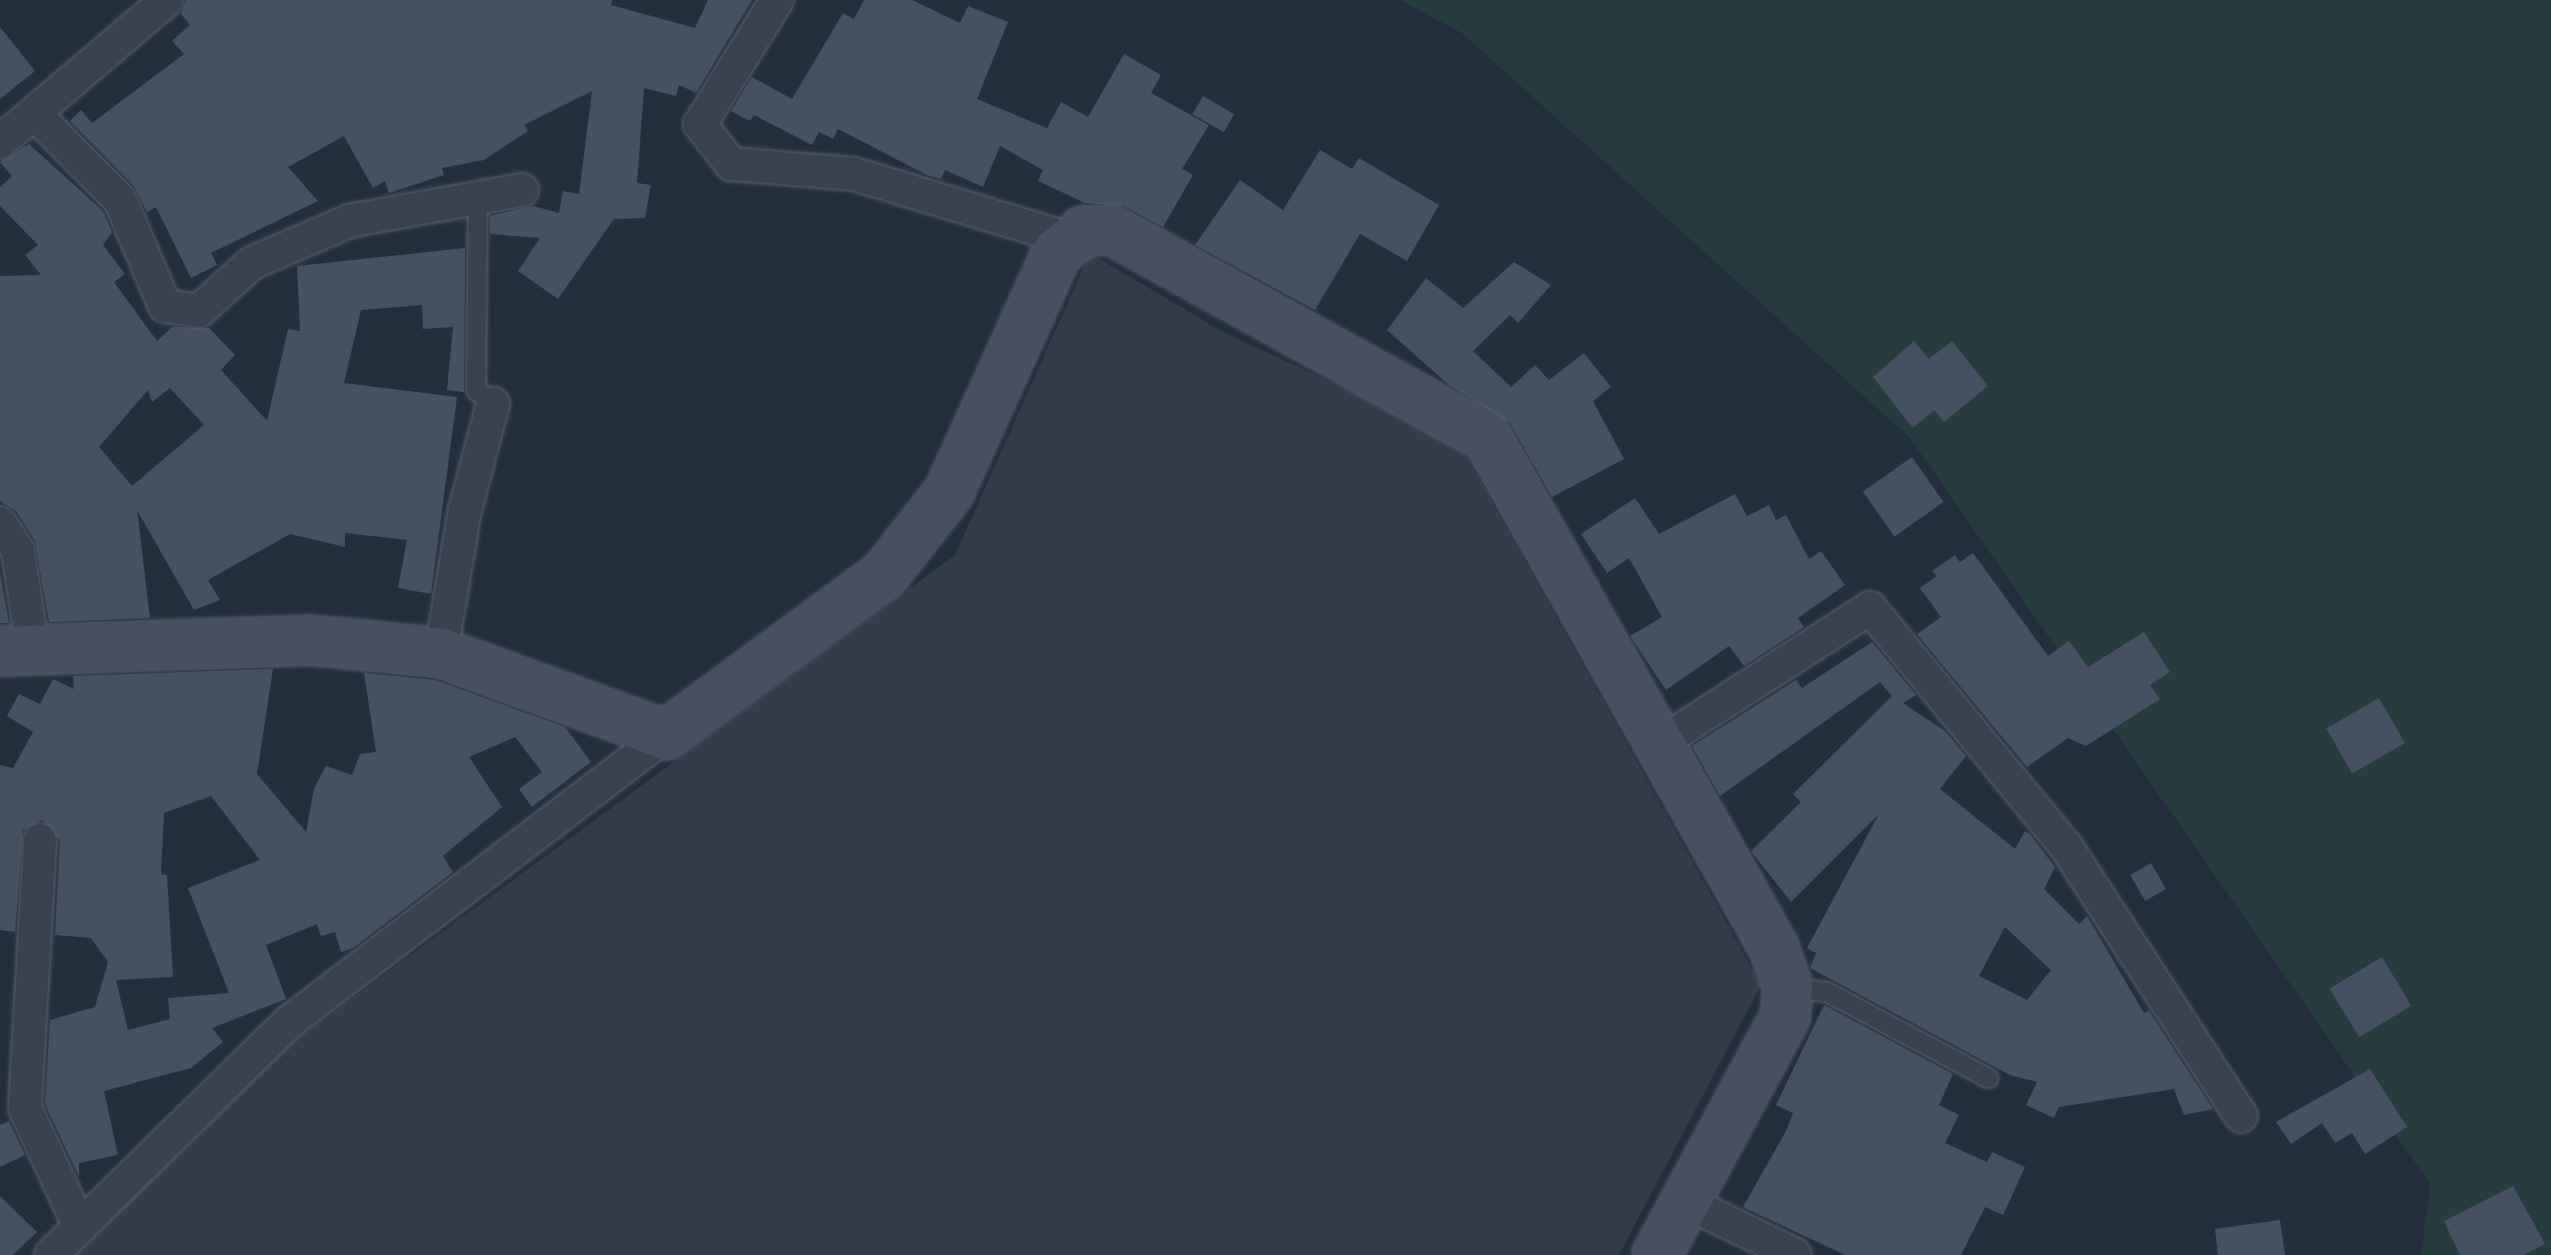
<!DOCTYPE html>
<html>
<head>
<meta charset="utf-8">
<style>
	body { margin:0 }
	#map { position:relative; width:2551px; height:1255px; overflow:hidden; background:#242f3e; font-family:"Titillium Web",sans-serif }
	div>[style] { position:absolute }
	.airport>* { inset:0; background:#323c4b }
	.green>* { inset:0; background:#263c3f }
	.building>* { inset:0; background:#455162; transform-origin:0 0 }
	.roads { filter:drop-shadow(0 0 2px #565f6c) drop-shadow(0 0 2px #565f6c) }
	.lane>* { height:18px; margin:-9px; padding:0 9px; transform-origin:9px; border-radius:9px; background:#38414e }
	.street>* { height:32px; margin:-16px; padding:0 16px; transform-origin:16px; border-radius:16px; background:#38414e }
	.secondary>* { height:48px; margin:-24px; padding:0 24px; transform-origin:24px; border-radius:24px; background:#465061 }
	span { translate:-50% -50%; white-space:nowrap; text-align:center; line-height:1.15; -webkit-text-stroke:10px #1d2633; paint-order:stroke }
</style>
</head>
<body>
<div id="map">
	<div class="airport">
		<div style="clip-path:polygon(1090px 253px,1223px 332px,1437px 431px,1464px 452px,1761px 985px,1619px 1255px,64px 1255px,237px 1083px,955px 555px)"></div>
	</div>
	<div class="green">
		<div style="clip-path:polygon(1400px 0,2551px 0,2551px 1255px,2421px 1255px,2430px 1184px,1910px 438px,1462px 33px)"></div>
	</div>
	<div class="building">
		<div style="clip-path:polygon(186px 0,612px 0,611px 5px,695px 28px,708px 0,752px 0,696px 93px,679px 85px,676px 96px,644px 88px,637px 183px,651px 185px,645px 218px,614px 219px,558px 299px,518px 271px,540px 238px,490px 234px,490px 216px,533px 206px,559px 213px,563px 191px,579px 194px,592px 91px,524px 125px,528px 131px,484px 160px,442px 168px,444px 175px,389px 193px,385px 181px,373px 188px,344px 136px,288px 167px,318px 201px,211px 253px,217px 265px,191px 278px,156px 207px,147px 212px,134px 186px,70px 121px,81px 110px,92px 123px,184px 54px,172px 41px,190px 25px,181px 14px)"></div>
		<div style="clip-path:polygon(864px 0,912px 0,960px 23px,968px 6px,1008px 22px,977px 99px,1047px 128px,1061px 102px,1088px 117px,1124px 54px,1161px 75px,1151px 93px,1209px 125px,1182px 169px,1193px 175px,1163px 227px,1124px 206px,1085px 203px,1038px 181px,1043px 170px,1000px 146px,983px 187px,945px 170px,941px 179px,927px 175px,838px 129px,833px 139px,819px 132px,812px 145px,754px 115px,750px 121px,731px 111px,752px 77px,792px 99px,843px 13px,854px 19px)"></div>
		<div style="clip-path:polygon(0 27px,35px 71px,0 99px)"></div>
		<div style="left:1203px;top:96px;width:36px;height:21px;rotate:30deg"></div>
		<div style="clip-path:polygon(evenodd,29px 144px,103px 211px,112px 232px,103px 245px,125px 274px,114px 282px,157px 341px,172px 327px,209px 328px,235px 355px,221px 370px,267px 421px,288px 329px,300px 331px,297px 266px,465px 248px,464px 392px,447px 390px,453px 327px,423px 329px,422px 305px,361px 310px,344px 383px,457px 397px,431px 594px,398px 588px,407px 540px,345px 533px,345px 547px,290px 534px,208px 580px,220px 600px,194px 610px,137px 510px,150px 618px,49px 622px,35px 541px,16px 511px,0 501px,0 276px,41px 275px,25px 255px,38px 245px,0 206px,0 187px,12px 176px,0 162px,29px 144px,170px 388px,204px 425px,132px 486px,99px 447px,148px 390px,152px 402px,170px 388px)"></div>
		<div style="clip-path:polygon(1320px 150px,1352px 169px,1359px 158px,1439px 205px,1407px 261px,1360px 234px,1315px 310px,1195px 245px,1240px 180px,1283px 210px)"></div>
		<div style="clip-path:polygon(1514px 262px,1551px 285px,1518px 323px,1510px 315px,1473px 351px,1511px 387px,1535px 365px,1549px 380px,1584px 353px,1611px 387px,1593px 401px,1624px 459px,1552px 497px,1510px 423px,1449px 385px,1387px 330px,1426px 278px,1463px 308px)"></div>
		<div style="clip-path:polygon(1914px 341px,1929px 359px,1952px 341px,1988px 386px,1944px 422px,1934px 410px,1913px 428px,1873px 377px)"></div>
		<div style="left:1912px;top:457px;width:55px;height:60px;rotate:55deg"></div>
		<div style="clip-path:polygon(1735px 494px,1747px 516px,1769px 505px,1776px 520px,1786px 515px,1809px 559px,1821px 551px,1845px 585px,1798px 618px,1804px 627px,1744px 666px,1729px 646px,1666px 690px,1630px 636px,1662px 617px,1629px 558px,1607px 573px,1581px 534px,1635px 498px,1659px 534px)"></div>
		<div style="clip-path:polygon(1973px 553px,2048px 656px,2069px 641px,2088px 667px,2144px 632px,2170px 672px,2150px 685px,2160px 699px,2086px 746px,2068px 738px,2027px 767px,1917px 634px,1941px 617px,1920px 588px,1937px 576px,1932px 571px,1955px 555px,1960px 562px)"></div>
		<div style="clip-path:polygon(0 573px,9px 623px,0 623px)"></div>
		<div style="clip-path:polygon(evenodd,1872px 642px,1916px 695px,1903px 703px,1945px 731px,1966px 756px,1940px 789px,2015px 849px,2025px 831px,2030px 834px,2055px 867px,2044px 889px,2079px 924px,2087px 916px,2144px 1013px,2149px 1011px,2213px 1109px,2184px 1115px,2174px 1089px,2059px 1107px,2054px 1118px,2026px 1105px,2037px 1082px,2010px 1075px,1810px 968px,1816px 953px,1807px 948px,1879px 814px,1791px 902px,1751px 851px,1801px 802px,1793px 794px,1892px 696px,1880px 682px,1720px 796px,1692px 746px,1796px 680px,1802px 688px,1872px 642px,2005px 927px,2051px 970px,2027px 1000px,1979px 976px,2005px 927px)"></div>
		<div style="clip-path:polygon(evenodd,273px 669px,257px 774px,306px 832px,314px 788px,326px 766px,352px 775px,360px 754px,376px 752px,364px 673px,435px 680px,565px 727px,591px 762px,532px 807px,519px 789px,542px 772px,515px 737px,469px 757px,502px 807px,443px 856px,453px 872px,353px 948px,341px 952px,335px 932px,321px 936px,317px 924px,266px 945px,286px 999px,212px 1028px,223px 1042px,191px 1068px,104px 1091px,118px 1155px,79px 1163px,79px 1177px,45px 1104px,50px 1020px,95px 1007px,108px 962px,91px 938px,55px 935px,60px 840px,42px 820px,23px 830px,15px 932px,0 930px,0 765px,13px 768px,33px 732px,7px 716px,19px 694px,40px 704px,53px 679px,74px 689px,73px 676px,273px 669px,211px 796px,260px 860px,188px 888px,229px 993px,168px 998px,170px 1019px,128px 1030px,116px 980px,173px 977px,167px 875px,161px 874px,164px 813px,211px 796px)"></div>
		<div style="left:2379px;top:698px;width:52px;height:61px;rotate:60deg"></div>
		<div style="left:2151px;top:863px;width:30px;height:24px;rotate:60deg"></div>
		<div style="left:2382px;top:957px;width:57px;height:61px;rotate:59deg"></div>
		<div style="clip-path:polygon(1824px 1005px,1953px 1074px,1939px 1105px,1959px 1115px,1945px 1143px,1987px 1162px,1992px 1152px,2025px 1167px,2003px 1215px,1985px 1207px,1961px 1255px,1845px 1255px,1743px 1207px,1787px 1129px,1793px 1113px,1776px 1105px)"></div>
		<div style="clip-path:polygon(2370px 1069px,2407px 1127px,2365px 1154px,2352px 1133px,2335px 1143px,2322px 1123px,2291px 1144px,2276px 1122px)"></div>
		<div style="clip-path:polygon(9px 1121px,25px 1155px,0 1167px,0 1125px)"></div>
		<div style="clip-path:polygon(2513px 1186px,2545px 1244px,2524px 1255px,2460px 1255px,2444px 1221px)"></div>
		<div style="clip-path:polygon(0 1196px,37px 1232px,13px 1255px,0 1255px)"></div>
		<div style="clip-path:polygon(2280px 1220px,2285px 1255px,2218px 1255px,2215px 1229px)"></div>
	</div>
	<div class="roads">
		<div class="lane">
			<div style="left:478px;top:198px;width:192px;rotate:90.6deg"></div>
			<div style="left:476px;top:390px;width:22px;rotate:39deg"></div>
			<div style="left:1789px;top:988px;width:38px;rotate:6deg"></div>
			<div style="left:1827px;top:992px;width:183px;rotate:28.1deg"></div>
		</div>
		<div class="street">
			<div style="left:777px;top:0;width:146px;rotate:121.8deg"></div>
			<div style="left:700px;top:124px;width:51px;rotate:52.2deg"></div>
			<div style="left:731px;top:164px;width:123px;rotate:4.6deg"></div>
			<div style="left:854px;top:174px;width:228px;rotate:16.8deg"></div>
			<div style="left:34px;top:113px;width:122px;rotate:45.3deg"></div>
			<div style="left:120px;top:200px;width:115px;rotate:67deg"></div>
			<div style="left:165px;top:306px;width:34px;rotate:8deg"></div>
			<div style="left:199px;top:311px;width:72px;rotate:-42.2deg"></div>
			<div style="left:252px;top:263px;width:106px;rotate:-23.4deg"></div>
			<div style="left:349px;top:221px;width:176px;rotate:-10.2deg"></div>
			<div style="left:0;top:142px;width:219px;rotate:-40.4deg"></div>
			<div style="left:0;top:523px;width:33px;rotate:57deg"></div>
			<div style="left:18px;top:551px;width:100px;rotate:81.4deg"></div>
			<div style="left:441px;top:653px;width:145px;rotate:-80.5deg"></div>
			<div style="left:465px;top:510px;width:110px;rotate:-75.2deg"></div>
			<div style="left:1659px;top:744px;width:251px;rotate:-32.8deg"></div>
			<div style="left:1870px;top:608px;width:307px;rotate:50.6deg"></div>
			<div style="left:2065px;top:845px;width:323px;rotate:57deg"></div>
			<div style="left:40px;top:840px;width:268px;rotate:93.2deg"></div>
			<div style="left:25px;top:1108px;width:131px;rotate:65.2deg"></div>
			<div style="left:1684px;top:1201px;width:123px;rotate:25.9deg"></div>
			<div style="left:51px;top:1255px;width:333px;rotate:-44.4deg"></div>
			<div style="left:289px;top:1022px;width:474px;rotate:-37.3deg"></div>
		</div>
		<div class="secondary">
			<div style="left:0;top:651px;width:309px;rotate:-2deg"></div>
			<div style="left:309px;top:640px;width:133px;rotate:5.6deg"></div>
			<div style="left:441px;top:653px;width:239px;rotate:20deg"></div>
			<div style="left:666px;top:735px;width:270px;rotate:-36.3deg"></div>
			<div style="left:884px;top:575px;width:105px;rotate:-51.9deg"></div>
			<div style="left:949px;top:492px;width:262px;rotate:-65.7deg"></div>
			<div style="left:1057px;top:253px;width:34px;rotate:-40deg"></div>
			<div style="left:1083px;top:231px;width:29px;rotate:-2deg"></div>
			<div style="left:1112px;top:230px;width:428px;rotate:28.9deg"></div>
			<div style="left:1487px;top:437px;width:586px;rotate:60.68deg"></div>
			<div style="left:1774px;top:948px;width:42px;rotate:70.7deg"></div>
			<div style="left:1788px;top:988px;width:29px;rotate:96deg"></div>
			<div style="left:1785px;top:1017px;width:270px;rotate:118.3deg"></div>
		</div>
	</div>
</div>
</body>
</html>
